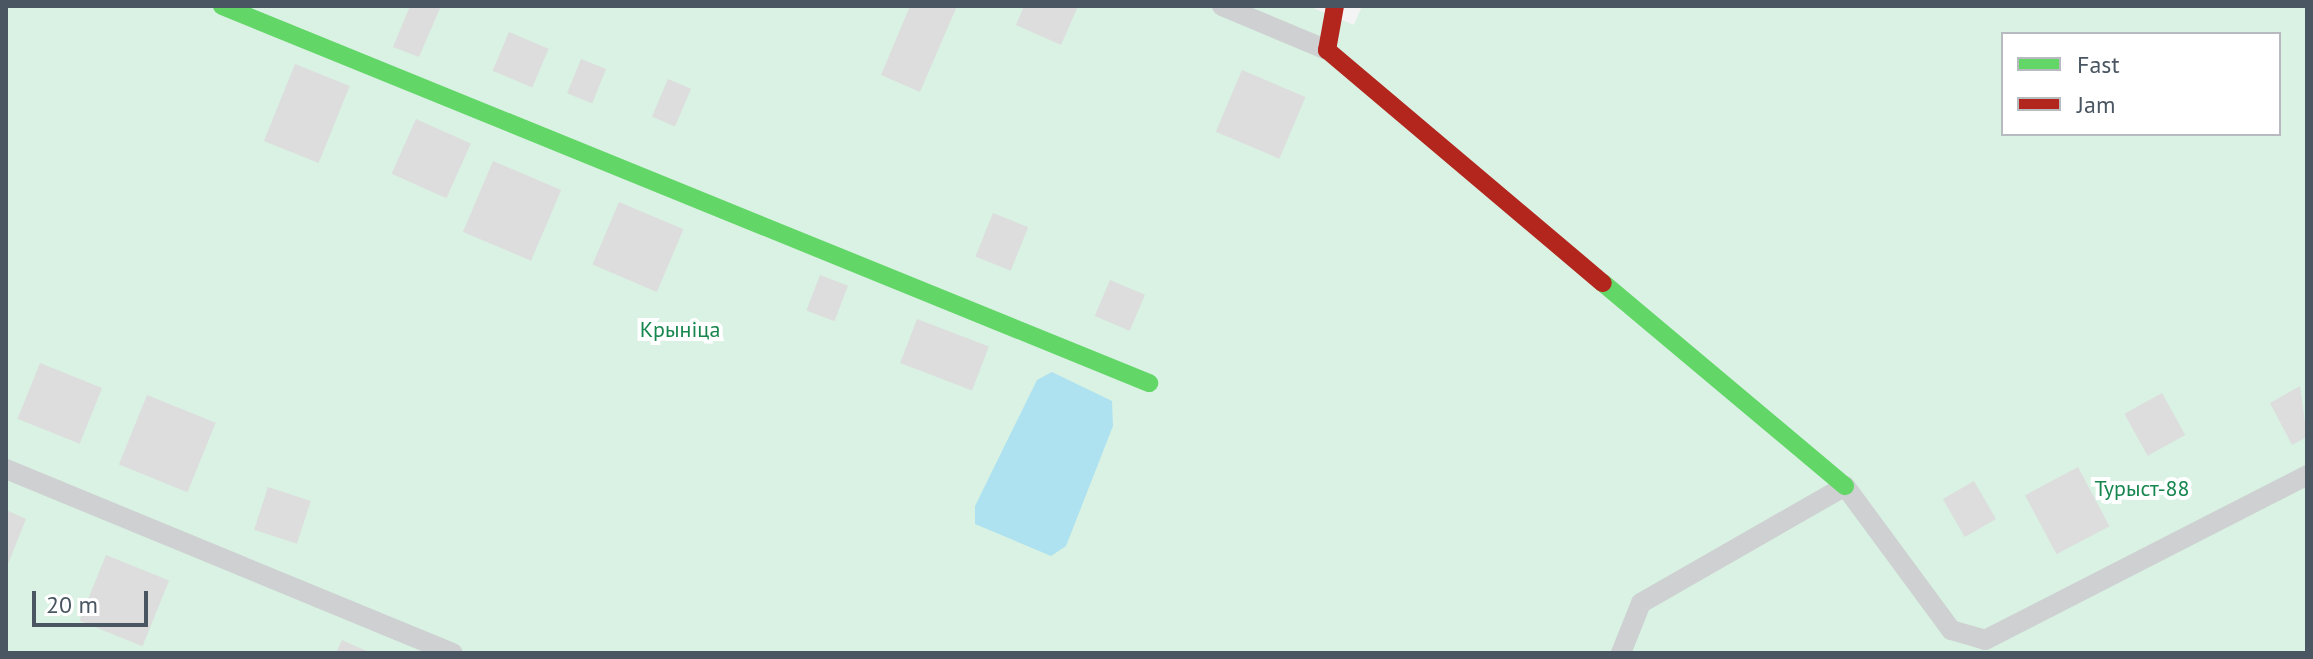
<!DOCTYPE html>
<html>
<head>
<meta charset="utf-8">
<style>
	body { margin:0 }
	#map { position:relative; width:2313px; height:659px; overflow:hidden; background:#f4f4f4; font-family:"PT Sans",sans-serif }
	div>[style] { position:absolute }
	.green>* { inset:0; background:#d9f2e3 }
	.water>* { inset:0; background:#aee2f0 }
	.building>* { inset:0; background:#ddddde; transform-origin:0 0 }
	.lane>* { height:20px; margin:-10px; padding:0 10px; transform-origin:10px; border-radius:10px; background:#ced0d2 }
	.fast>* { height:18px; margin:-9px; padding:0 9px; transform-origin:9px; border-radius:9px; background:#63d668 }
	.jam>* { height:18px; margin:-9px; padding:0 9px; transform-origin:9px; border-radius:9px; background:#b3261e }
	span { translate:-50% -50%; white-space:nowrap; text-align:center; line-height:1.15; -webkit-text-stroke:8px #fff; paint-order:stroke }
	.park-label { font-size:22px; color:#17864f }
	.frame { position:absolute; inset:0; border:8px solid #4a5661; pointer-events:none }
	.legend { position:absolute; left:2001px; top:32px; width:280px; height:104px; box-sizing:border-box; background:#fff; border:2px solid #b7bbc0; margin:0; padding:10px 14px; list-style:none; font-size:24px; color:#4a5661 }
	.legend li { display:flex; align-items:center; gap:16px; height:40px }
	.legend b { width:40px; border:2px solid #b7bbc0 }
	.scale { position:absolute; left:32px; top:591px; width:116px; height:36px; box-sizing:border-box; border:4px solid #4a5661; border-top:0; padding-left:10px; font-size:24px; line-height:28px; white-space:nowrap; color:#4a5661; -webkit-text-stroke:6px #fff; paint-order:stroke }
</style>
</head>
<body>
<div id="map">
	<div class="green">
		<div style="clip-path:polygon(evenodd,6px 6px,1308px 6px,1354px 25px,1362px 6px,2307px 6px,2307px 653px,6px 653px,6px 6px,2003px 34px,2279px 34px,2279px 134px,2003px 134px,2003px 34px)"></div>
	</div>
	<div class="water">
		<div style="clip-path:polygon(1052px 372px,1112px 401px,1113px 426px,1066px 546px,1051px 556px,975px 524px,975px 506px,1037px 380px)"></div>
	</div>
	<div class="building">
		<div style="clip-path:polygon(410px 6px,441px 6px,419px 57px,393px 47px)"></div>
		<div style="clip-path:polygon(910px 6px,957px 6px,920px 92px,881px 75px)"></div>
		<div style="clip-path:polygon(1024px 6px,1078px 6px,1061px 45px,1016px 25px)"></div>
		<div style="left:509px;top:32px;width:43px;height:42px;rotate:23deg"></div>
		<div style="left:581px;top:59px;width:27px;height:37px;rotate:22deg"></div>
		<div style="left:295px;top:64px;width:59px;height:83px;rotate:22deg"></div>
		<div style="left:1242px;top:70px;width:69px;height:67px;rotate:23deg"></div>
		<div style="left:668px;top:79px;width:25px;height:41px;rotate:23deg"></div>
		<div style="left:416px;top:119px;width:60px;height:60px;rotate:24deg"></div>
		<div style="left:493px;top:161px;width:74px;height:77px;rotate:23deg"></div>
		<div style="left:619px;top:202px;width:70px;height:68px;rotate:23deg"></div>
		<div style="left:993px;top:213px;width:38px;height:47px;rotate:22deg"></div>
		<div style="left:820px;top:275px;width:30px;height:38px;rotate:21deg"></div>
		<div style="left:1110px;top:280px;width:38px;height:39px;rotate:23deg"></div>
		<div style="left:917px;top:319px;width:77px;height:47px;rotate:21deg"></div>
		<div style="left:40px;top:363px;width:67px;height:60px;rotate:22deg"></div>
		<div style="clip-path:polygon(2300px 386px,2307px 437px,2292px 445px,2270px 403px)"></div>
		<div style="left:2162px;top:393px;width:48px;height:43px;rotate:61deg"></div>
		<div style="left:147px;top:395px;width:74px;height:75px;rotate:22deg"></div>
		<div style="left:2078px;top:467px;width:67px;height:60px;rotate:62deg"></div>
		<div style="left:1974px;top:481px;width:44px;height:36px;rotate:60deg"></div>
		<div style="left:268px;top:487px;width:45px;height:45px;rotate:18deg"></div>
		<div style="clip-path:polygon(6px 510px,26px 519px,6px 569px)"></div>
		<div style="left:106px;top:555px;width:68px;height:71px;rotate:22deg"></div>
		<div style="clip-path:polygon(342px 640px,371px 653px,336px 653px)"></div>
	</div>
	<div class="lane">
		<div style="left:1222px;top:6px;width:114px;rotate:22.7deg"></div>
		<div style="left:6px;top:469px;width:483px;rotate:22.4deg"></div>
		<div style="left:1621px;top:653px;width:54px;rotate:-68.2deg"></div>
		<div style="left:1641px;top:603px;width:235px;rotate:-29.8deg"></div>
		<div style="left:1845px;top:486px;width:179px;rotate:53.6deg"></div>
		<div style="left:1951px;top:630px;width:35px;rotate:16deg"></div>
		<div style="left:1985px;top:640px;width:362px;rotate:-27.1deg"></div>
	</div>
	<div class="fast">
		<div style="left:222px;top:6px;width:1001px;rotate:22.13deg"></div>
		<div style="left:1603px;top:283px;width:316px;rotate:40deg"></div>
	</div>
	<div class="jam">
		<div style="left:1335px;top:6px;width:45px;rotate:100.3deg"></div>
		<div style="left:1327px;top:50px;width:361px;rotate:40.2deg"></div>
	</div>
	<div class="park-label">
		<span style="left:680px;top:330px">Крыніца</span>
		<span style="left:2142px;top:489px">Турыст-88</span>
	</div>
	<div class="frame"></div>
	<ul class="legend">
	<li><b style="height:10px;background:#63d668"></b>Fast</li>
	<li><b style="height:10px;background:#b3261e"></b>Jam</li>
	</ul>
	<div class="scale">20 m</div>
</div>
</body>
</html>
